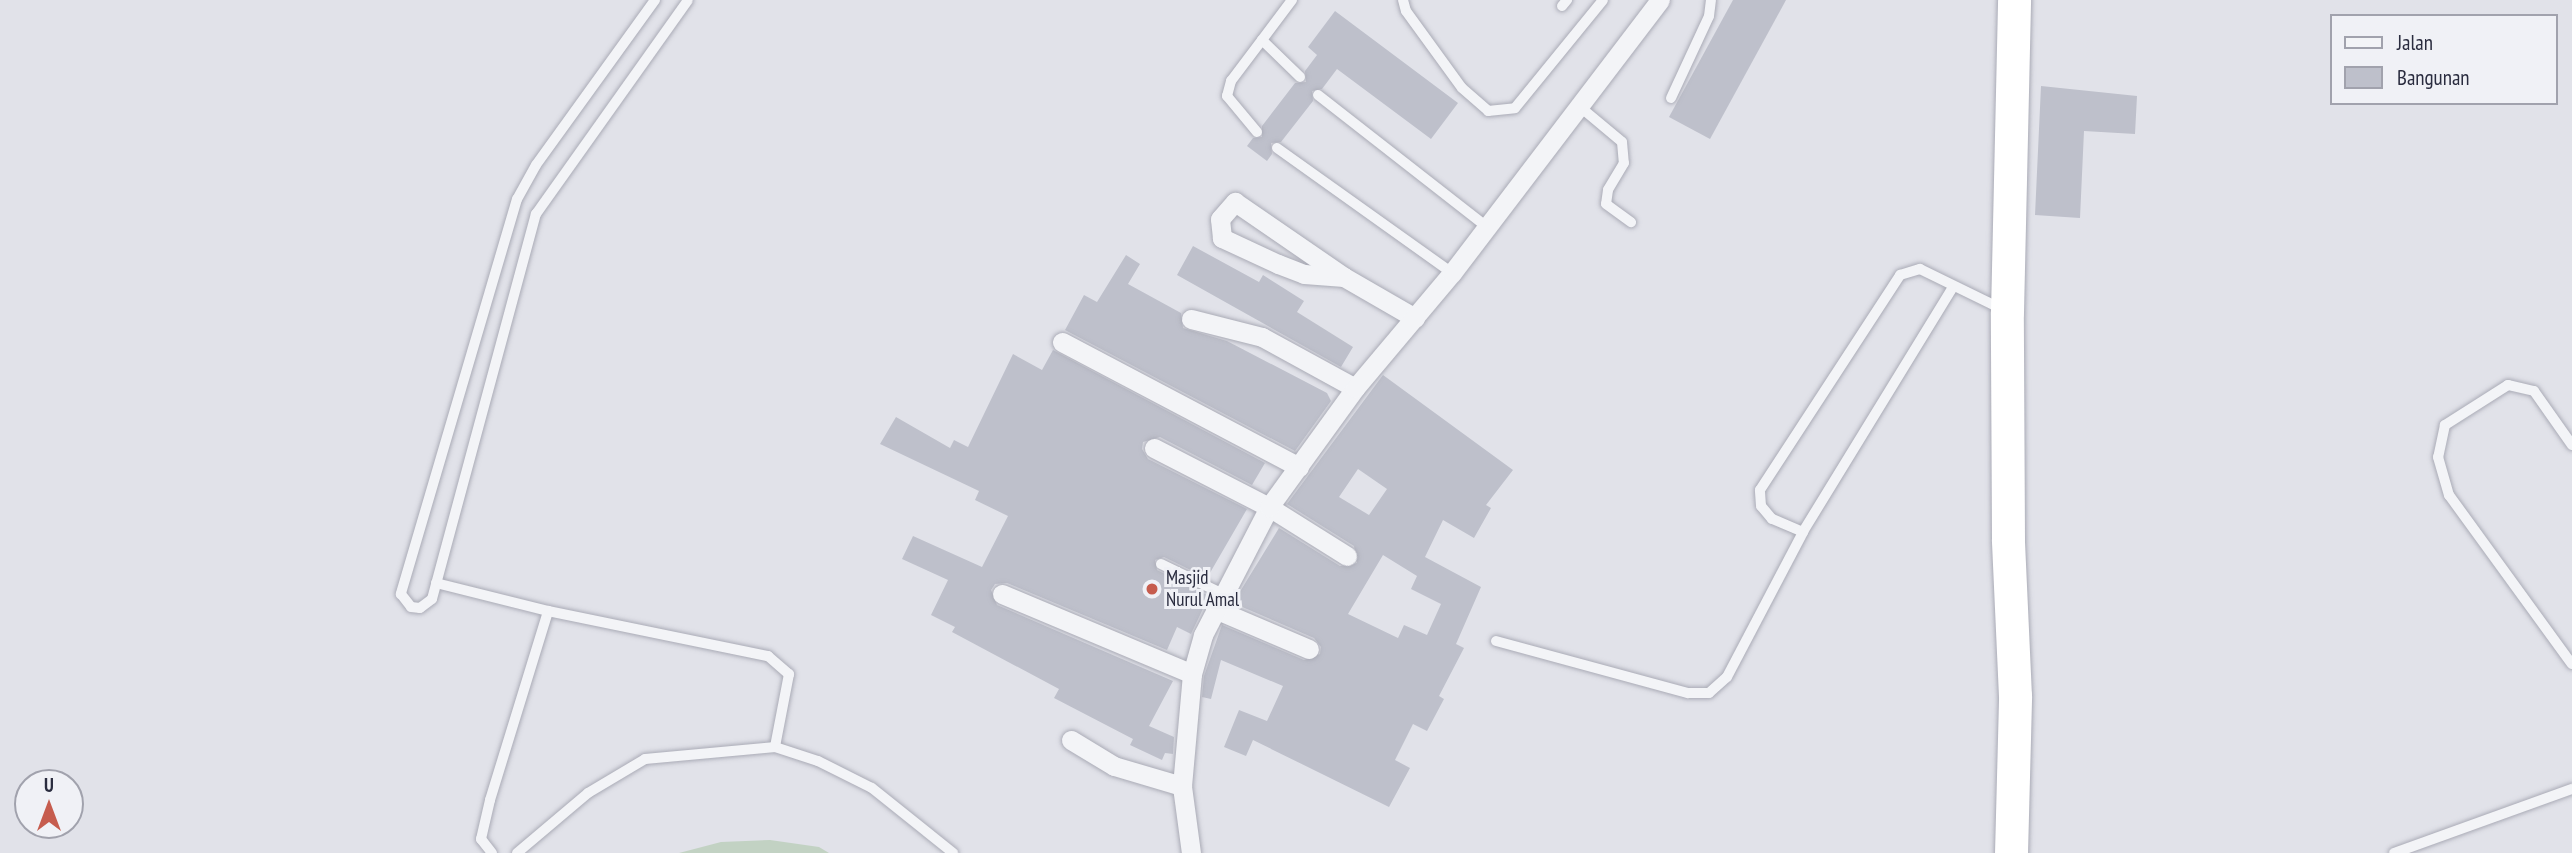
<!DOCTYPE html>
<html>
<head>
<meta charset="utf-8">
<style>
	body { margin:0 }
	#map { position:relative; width:2572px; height:853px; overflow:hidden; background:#e1e2e9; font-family:"PT Sans Narrow",sans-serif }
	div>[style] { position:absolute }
	.green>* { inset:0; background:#c2d2c3 }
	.building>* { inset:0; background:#bec0cb }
	.roads { filter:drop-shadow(0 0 2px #aaabb6) drop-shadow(0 0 2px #aaabb6) }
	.service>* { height:10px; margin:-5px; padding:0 5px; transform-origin:5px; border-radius:5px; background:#f3f4f7 }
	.minor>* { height:19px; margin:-9.5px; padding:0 9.5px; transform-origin:9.5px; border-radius:9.5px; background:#f3f4f7 }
	.trunk>* { height:33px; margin:-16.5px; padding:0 16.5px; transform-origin:16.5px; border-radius:16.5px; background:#fff }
	.dots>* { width:19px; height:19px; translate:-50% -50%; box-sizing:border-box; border:4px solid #f0f1f6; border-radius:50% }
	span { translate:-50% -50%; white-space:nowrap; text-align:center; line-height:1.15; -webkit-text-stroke:6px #f0f1f6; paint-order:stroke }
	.poi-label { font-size:19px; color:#2a2c3f }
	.left { translate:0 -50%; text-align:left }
	.legend { position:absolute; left:2330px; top:14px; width:228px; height:91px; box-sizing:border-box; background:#f0f1f6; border:2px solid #a1a2ad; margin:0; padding:9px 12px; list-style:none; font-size:21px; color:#2a2c3f }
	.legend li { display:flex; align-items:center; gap:14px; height:35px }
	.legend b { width:35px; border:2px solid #a1a2ad }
	.north { position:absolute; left:14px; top:769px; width:70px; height:70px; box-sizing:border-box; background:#f0f1f6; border:2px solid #a1a2ad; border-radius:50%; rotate:0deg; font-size:19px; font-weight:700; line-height:28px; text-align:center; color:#2a2c3f }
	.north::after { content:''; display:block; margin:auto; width:24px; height:32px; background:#c65c4e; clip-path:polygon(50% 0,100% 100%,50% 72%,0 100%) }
</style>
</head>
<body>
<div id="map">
	<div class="green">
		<div style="clip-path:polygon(770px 840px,819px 847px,829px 853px,679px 853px,721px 842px)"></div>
	</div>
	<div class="building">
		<div style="clip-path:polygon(1733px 0,1786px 0,1710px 139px,1669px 117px)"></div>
		<div style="clip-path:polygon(1335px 11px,1458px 103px,1431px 139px,1337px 69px,1322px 89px,1312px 91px,1313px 101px,1281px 142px,1271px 143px,1272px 154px,1267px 161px,1247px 146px,1253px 138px,1262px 137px,1262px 126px,1295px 83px,1306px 82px,1305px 71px,1317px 55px,1308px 47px)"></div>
		<div style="clip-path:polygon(2041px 86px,2137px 96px,2135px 134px,2084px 131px,2080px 218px,2035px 215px)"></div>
		<div style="clip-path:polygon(1193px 246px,1259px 282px,1263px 275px,1304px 301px,1297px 312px,1353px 347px,1341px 367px,1177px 275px)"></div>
		<div style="clip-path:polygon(1126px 255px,1140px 264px,1128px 284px,1181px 313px,1183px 328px,1227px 341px,1327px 393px,1331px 401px,1295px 451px,1065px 330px,1084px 295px,1097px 302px)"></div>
		<div style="clip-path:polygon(1053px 350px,1265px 463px,1252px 485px,1160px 437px,1143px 442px,1142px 449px,1148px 459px,1247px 509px,1207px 578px,1164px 557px,1155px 560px,1157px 570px,1209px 596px,1191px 634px,1177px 627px,1167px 650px,1007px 583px,995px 584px,991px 590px,997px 605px,1173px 681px,1149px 726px,1174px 737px,1173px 754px,1165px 753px,1162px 760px,1130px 745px,1133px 739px,1054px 698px,1059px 689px,952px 632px,955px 627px,931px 615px,948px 580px,902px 559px,913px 536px,982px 567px,1008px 516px,975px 500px,979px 491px,880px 444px,896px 417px,950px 448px,954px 440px,968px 447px,1013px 354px,1042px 370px)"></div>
		<div style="clip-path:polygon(evenodd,1383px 375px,1513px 470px,1486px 505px,1491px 508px,1474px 538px,1443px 520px,1425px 557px,1481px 587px,1456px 644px,1464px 648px,1439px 696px,1444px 699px,1427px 731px,1413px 724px,1395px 760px,1410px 768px,1389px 807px,1253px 740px,1246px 756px,1224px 747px,1239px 710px,1267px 721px,1283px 686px,1221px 660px,1211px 699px,1202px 697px,1204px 676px,1222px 625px,1304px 660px,1320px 654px,1321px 647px,1314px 638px,1233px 603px,1279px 528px,1340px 566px,1357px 563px,1354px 546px,1287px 504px,1383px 375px,1358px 469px,1387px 489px,1369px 515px,1339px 497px,1358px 469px,1383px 375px,1383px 555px,1417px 576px,1411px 589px,1441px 604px,1427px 635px,1404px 625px,1398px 638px,1348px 614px,1383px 555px)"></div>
	</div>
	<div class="roads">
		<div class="service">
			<div style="left:655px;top:0;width:203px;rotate:125.8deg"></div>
			<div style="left:536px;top:165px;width:39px;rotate:119deg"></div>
			<div style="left:517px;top:199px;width:412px;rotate:106.4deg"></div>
			<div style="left:401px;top:594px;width:16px;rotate:52deg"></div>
			<div style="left:411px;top:607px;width:9px;rotate:6deg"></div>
			<div style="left:420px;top:608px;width:15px;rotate:-37deg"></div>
			<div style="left:432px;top:599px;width:399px;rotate:-74.9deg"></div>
			<div style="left:536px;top:214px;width:262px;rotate:-54.6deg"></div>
			<div style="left:1292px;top:0;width:50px;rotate:126.9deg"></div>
			<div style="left:1262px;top:40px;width:53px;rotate:44.2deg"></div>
			<div style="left:1403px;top:0;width:11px;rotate:75deg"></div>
			<div style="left:1406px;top:11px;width:95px;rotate:54deg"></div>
			<div style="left:1462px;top:88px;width:35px;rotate:41deg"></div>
			<div style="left:1488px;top:111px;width:27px;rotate:-6deg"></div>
			<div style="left:1515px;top:108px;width:139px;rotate:-50.8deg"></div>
			<div style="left:1562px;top:6px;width:8px;rotate:-50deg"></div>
			<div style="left:1318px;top:95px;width:214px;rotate:38deg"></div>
			<div style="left:1671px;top:98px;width:90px;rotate:-65.1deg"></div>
			<div style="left:1709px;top:16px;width:16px;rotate:-83deg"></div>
			<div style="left:1579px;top:106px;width:56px;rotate:39.9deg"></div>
			<div style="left:1622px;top:142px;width:21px;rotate:85deg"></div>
			<div style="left:1624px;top:163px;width:31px;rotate:121deg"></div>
			<div style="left:1608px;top:190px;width:14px;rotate:98deg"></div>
			<div style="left:1606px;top:204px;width:31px;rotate:36deg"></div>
			<div style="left:1257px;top:132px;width:47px;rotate:-129.8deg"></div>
			<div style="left:1227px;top:96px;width:16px;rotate:-75deg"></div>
			<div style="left:1231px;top:81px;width:51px;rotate:-52.9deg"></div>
			<div style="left:1277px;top:148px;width:215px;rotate:35.5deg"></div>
			<div style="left:1953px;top:287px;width:287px;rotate:121.5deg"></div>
			<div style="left:1803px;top:532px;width:34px;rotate:-157deg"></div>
			<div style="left:1772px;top:519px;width:17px;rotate:-130deg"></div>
			<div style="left:1761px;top:506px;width:16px;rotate:-94deg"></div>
			<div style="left:1760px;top:490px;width:257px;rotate:-56.9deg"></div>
			<div style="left:1900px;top:275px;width:21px;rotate:-17deg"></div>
			<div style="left:1920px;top:269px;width:91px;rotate:26deg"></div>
			<div style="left:2572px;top:445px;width:66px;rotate:-125.1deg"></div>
			<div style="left:2534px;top:391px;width:27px;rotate:-167deg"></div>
			<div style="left:2508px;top:385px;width:75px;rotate:147.6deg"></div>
			<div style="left:2445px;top:425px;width:33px;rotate:102deg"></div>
			<div style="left:2438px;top:457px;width:40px;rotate:74deg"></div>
			<div style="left:2449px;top:495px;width:209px;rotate:54deg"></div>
			<div style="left:1161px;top:564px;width:69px;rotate:25.8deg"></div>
			<div style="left:436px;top:583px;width:115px;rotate:14deg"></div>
			<div style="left:548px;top:611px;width:225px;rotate:11.6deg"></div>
			<div style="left:768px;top:656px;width:28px;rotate:41deg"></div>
			<div style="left:789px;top:674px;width:74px;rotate:100.9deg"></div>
			<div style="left:775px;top:747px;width:45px;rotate:18deg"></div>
			<div style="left:818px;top:761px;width:60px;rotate:26.6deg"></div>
			<div style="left:872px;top:788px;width:104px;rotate:38.7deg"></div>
			<div style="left:1496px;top:641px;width:199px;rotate:15.2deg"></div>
			<div style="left:1688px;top:693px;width:21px"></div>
			<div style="left:1709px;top:693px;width:24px;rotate:-42deg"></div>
			<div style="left:1727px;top:677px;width:164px;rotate:-62.3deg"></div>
			<div style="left:492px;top:853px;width:18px;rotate:-128deg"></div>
			<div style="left:481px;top:839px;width:40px;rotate:-77deg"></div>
			<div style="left:490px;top:800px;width:198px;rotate:-72.9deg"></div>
			<div style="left:517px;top:853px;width:93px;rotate:-40.2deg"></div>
			<div style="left:588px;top:793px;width:66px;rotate:-30.8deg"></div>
			<div style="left:645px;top:759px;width:131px;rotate:-5.3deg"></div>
			<div style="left:2394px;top:853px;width:189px;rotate:-19.8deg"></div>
		</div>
		<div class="minor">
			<div style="left:1344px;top:277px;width:40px;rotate:-175.7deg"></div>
			<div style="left:1304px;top:274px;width:28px;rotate:-159deg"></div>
			<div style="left:1278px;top:264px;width:62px;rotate:-155.1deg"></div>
			<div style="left:1222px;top:238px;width:19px;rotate:-96deg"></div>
			<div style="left:1220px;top:219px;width:23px;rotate:-49deg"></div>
			<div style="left:1235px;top:202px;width:132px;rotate:34.5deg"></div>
			<div style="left:1344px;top:277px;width:82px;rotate:30deg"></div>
			<div style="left:1191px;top:319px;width:73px;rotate:14.2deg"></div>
			<div style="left:1262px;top:337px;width:106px;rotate:28.7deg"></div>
			<div style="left:1062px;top:342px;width:268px;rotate:27.8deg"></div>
			<div style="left:1154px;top:448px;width:129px;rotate:27.2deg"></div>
			<div style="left:1269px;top:507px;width:92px;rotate:32.1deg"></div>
			<div style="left:1002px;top:594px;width:206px;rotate:22.8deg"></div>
			<div style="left:1215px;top:609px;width:102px;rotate:23.1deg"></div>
			<div style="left:1071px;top:740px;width:50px;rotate:31.2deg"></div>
			<div style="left:1114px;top:766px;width:71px;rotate:16.4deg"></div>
			<div style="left:1191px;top:853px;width:68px;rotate:-97.7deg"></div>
			<div style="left:1182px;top:786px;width:112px;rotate:-84.9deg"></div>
			<div style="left:1192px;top:674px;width:41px;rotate:-74.2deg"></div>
			<div style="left:1203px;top:635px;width:144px;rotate:-62.7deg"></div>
			<div style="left:1269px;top:507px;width:147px;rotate:-54.1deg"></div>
			<div style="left:1355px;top:388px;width:150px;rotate:-49.9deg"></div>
			<div style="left:1452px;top:273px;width:343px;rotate:-52.7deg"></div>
		</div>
		<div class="trunk">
			<div style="left:2011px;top:853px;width:157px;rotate:-88.5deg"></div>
			<div style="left:2015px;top:696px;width:157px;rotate:-92.6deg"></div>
			<div style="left:2008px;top:539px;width:227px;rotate:-90.3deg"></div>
			<div style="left:2007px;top:312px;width:312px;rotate:-88.7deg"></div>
		</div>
	</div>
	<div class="dots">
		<div style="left:1152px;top:589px;background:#c65c4e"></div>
	</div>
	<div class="poi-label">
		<span class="left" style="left:1166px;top:589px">Masjid<br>Nurul Amal</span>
	</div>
	<ul class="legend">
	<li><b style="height:9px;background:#f3f4f7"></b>Jalan</li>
	<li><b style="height:19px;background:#bec0cb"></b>Bangunan</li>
	</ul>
	<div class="north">U</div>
</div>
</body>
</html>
